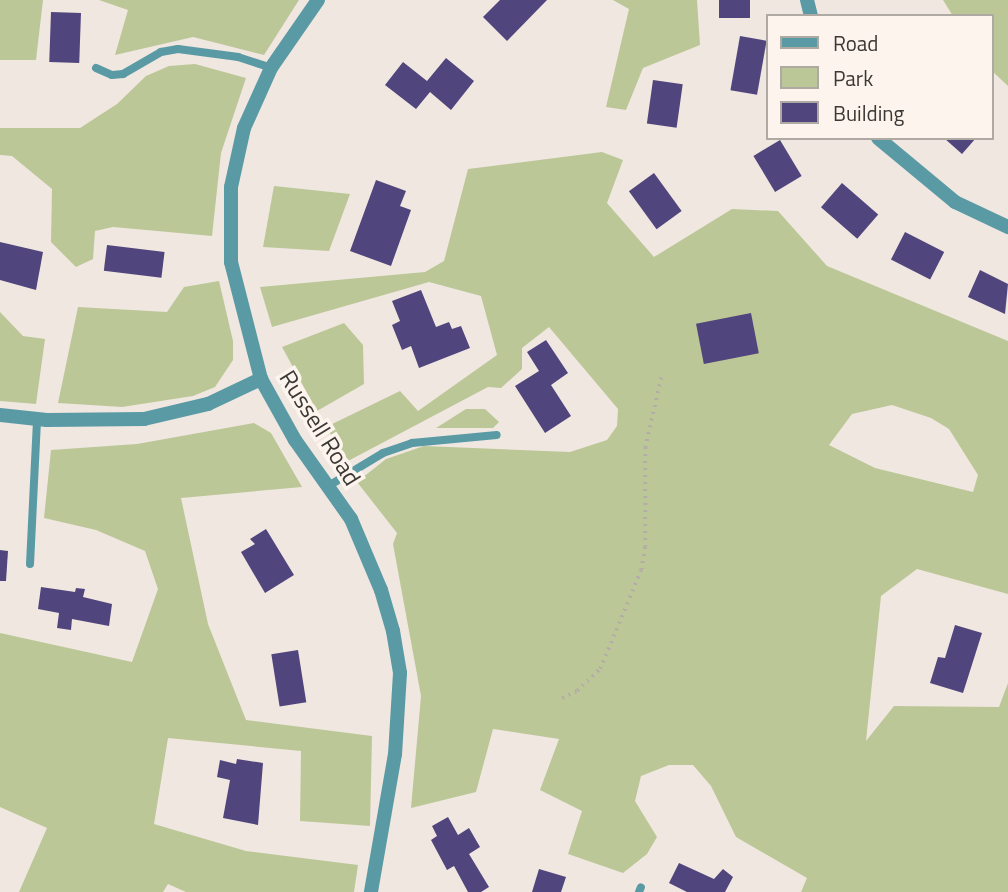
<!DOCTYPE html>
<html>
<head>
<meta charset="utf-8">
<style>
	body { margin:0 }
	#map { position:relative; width:1008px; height:892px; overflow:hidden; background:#f0e7e0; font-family:"Titillium Web",sans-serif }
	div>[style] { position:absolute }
	.green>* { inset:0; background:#bcc798 }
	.building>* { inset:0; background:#51457d; transform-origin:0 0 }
	.path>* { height:3.5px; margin-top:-1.75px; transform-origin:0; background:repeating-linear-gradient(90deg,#b4ada7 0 2px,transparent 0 7px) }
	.lane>* { height:8px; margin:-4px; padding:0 4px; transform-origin:4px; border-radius:4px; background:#5a9aa5 }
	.street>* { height:14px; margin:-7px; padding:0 7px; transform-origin:7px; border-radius:7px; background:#5a9aa5 }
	span { translate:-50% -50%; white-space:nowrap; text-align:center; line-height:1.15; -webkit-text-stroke:7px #fdf5ed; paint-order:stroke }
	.street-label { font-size:24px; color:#3b3835 }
	.legend { position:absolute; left:766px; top:14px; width:228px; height:126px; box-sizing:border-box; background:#fdf5ed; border:2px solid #afa9a3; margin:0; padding:9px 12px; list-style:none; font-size:21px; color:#3b3835 }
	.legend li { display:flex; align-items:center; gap:14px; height:35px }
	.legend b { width:35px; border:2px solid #afa9a3 }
</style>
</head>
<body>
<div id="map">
	<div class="green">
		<div style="clip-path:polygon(0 0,43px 0,36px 60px,0 60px)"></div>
		<div style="clip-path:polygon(99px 0,299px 0,264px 55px,193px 37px,115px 55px,128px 10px)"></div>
		<div style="clip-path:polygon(613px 0,697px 0,700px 45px,643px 68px,626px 110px,606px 107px,629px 9px)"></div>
		<div style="clip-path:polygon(943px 0,1008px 0,1008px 86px,992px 71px,992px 16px,953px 16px)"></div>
		<div style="clip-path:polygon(195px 64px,246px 78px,221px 153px,212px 236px,113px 227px,95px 231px,93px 259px,76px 267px,51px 242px,52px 189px,12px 156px,0 155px,0 128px,80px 128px,117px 104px,146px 76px,169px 66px)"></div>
		<div style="clip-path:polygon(evenodd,602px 152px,623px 160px,607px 203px,654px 257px,732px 209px,778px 211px,827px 266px,1008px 341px,1008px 594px,917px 569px,881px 596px,866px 741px,894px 706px,999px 707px,1008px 683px,1008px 892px,801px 892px,807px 878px,736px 837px,711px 786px,693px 765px,669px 765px,641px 776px,635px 801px,657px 837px,647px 854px,623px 873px,568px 854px,582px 811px,540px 790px,559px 739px,493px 729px,476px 792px,411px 808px,421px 696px,393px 544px,397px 533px,357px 482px,386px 459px,424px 446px,570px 452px,607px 440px,617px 426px,618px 409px,549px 327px,522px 348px,522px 369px,501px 388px,488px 387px,348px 461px,326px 427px,400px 391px,418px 411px,497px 355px,481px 296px,429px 282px,272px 327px,260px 287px,425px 272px,444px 261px,468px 169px,602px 152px,892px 405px,931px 418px,949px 429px,978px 475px,973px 492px,875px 468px,829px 445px,852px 414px,892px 405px)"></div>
		<div style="clip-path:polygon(274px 186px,350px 194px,329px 251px,263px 247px)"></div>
		<div style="clip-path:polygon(219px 281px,233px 341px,233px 360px,215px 387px,193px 396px,122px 407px,58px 403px,78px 307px,167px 312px,184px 287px)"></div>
		<div style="clip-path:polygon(0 312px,23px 336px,45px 339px,36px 404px,0 401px)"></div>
		<div style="clip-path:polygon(344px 323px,363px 345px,364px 384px,317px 411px,282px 347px)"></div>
		<div style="clip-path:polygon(466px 409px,485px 409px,499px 422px,493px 428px,436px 428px)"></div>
		<div style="clip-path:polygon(254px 423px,271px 433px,302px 487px,181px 498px,208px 624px,246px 720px,372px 736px,370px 826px,300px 821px,301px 751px,168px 738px,154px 824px,246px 851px,358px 865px,354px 892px,186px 892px,168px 884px,163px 892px,19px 892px,47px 828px,0 807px,0 633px,132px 662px,158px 589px,145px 551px,96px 530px,44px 518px,51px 450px,137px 444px)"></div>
	</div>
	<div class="building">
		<div style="clip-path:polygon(500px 0,547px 0,507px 41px,483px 17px)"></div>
		<div style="left:719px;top:0;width:31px;height:18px"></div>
		<div style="left:51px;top:12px;width:30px;height:50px;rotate:2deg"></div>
		<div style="left:740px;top:36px;width:27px;height:55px;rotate:10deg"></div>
		<div style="clip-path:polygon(446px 58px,474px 81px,451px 110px,430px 92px,416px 109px,385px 85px,403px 62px,427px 81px)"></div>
		<div style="left:653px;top:80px;width:30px;height:44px;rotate:8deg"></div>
		<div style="clip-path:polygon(944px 138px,976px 138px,962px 154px)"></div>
		<div style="left:780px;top:140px;width:42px;height:31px;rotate:59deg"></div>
		<div style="left:654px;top:173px;width:47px;height:31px;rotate:54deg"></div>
		<div style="clip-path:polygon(376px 180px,406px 191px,400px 206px,411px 210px,391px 266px,350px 251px)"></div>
		<div style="left:842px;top:183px;width:48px;height:32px;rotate:41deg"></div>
		<div style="left:905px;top:232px;width:44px;height:31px;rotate:27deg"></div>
		<div style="clip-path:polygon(0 242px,43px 252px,36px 290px,0 280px)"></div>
		<div style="left:107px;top:245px;width:58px;height:26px;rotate:7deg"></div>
		<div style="clip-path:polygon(980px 270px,1008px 284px,1005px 314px,968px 297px)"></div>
		<div style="clip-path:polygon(421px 290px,436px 327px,449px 322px,452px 329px,461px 326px,470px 348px,419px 368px,411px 346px,402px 350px,392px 325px,400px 321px,392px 301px)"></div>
		<div style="left:751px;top:313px;width:41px;height:56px;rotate:79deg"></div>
		<div style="clip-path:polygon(546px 340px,568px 373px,551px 385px,571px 416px,545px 433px,515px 386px,539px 371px,527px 352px)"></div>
		<div style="clip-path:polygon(266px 529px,294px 575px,265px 593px,241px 552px,255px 544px,250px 539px)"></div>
		<div style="clip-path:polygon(0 550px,8px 551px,6px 581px,0 581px)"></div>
		<div style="clip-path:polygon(41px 587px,75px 592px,76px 588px,85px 589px,83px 597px,112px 604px,109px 626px,72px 619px,71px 630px,57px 628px,59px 613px,38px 609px)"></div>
		<div style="clip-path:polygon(955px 625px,982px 633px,963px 693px,930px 683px,938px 657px,945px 658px)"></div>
		<div style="left:298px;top:650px;width:53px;height:27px;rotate:81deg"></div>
		<div style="clip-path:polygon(237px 759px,263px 763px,258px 825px,223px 818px,230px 780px,217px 777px,220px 760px,236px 764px)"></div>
		<div style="clip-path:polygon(448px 817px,458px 835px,469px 828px,480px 847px,469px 854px,489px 887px,481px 892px,468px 892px,454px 866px,447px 870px,431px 840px,437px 836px,432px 826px)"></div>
		<div style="clip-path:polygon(679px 863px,714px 879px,723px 869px,733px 877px,725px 892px,687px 892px,669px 883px)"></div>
		<div style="clip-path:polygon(539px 869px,566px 877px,561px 892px,532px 892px)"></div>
	</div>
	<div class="path">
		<div style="left:562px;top:698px;width:17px;rotate:-25deg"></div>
		<div style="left:577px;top:691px;width:32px;rotate:-44deg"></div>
		<div style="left:600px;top:669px;width:107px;rotate:-67.5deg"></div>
		<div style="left:641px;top:570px;width:23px;rotate:-80deg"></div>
		<div style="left:645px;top:547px;width:99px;rotate:-90deg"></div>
		<div style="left:645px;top:448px;width:77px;rotate:-77.2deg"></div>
	</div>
	<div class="lane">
		<div style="left:96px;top:68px;width:17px;rotate:24deg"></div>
		<div style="left:112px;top:75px;width:11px;rotate:-5deg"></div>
		<div style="left:123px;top:74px;width:44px;rotate:-30.1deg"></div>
		<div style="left:161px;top:52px;width:17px;rotate:-10deg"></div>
		<div style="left:178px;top:49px;width:61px;rotate:7.6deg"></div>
		<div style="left:238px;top:57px;width:35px;rotate:18deg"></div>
		<div style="left:330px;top:485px;width:62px;rotate:-31.1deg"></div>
		<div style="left:383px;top:453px;width:31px;rotate:-19deg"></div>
		<div style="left:412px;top:443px;width:85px;rotate:-5.4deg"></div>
		<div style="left:30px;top:564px;width:144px;rotate:-87.2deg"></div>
		<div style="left:639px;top:892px;width:5px;rotate:-68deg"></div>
	</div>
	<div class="street">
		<div style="left:318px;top:0;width:83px;rotate:124.7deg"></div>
		<div style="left:271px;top:68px;width:66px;rotate:114.2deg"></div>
		<div style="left:244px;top:128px;width:60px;rotate:102.4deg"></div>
		<div style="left:231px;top:187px;width:75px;rotate:90deg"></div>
		<div style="left:231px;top:262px;width:121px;rotate:75.6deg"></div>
		<div style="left:261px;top:379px;width:70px;rotate:60.9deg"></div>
		<div style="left:295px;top:440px;width:97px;rotate:54.7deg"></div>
		<div style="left:351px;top:519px;width:77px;rotate:67.1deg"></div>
		<div style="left:381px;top:590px;width:43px;rotate:73.7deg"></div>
		<div style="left:393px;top:631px;width:43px;rotate:80.5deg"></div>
		<div style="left:400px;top:673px;width:81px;rotate:93.5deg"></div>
		<div style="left:395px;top:754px;width:140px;rotate:99.9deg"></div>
		<div style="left:807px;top:0;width:16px;rotate:76deg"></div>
		<div style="left:878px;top:138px;width:100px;rotate:39.7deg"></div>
		<div style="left:955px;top:202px;width:59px;rotate:25.3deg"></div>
		<div style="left:0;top:415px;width:47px;rotate:6.1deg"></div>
		<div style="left:47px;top:420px;width:97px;rotate:-0.6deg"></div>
		<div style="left:144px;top:419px;width:66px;rotate:-13.2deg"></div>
		<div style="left:208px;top:404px;width:59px;rotate:-25.3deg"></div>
	</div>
	<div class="street-label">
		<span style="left:320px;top:428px;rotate:58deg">Russell Road</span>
	</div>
	<ul class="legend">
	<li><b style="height:9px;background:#5a9aa5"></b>Road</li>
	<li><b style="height:19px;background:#bcc798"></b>Park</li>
	<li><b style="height:19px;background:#51457d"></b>Building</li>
	</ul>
</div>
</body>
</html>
